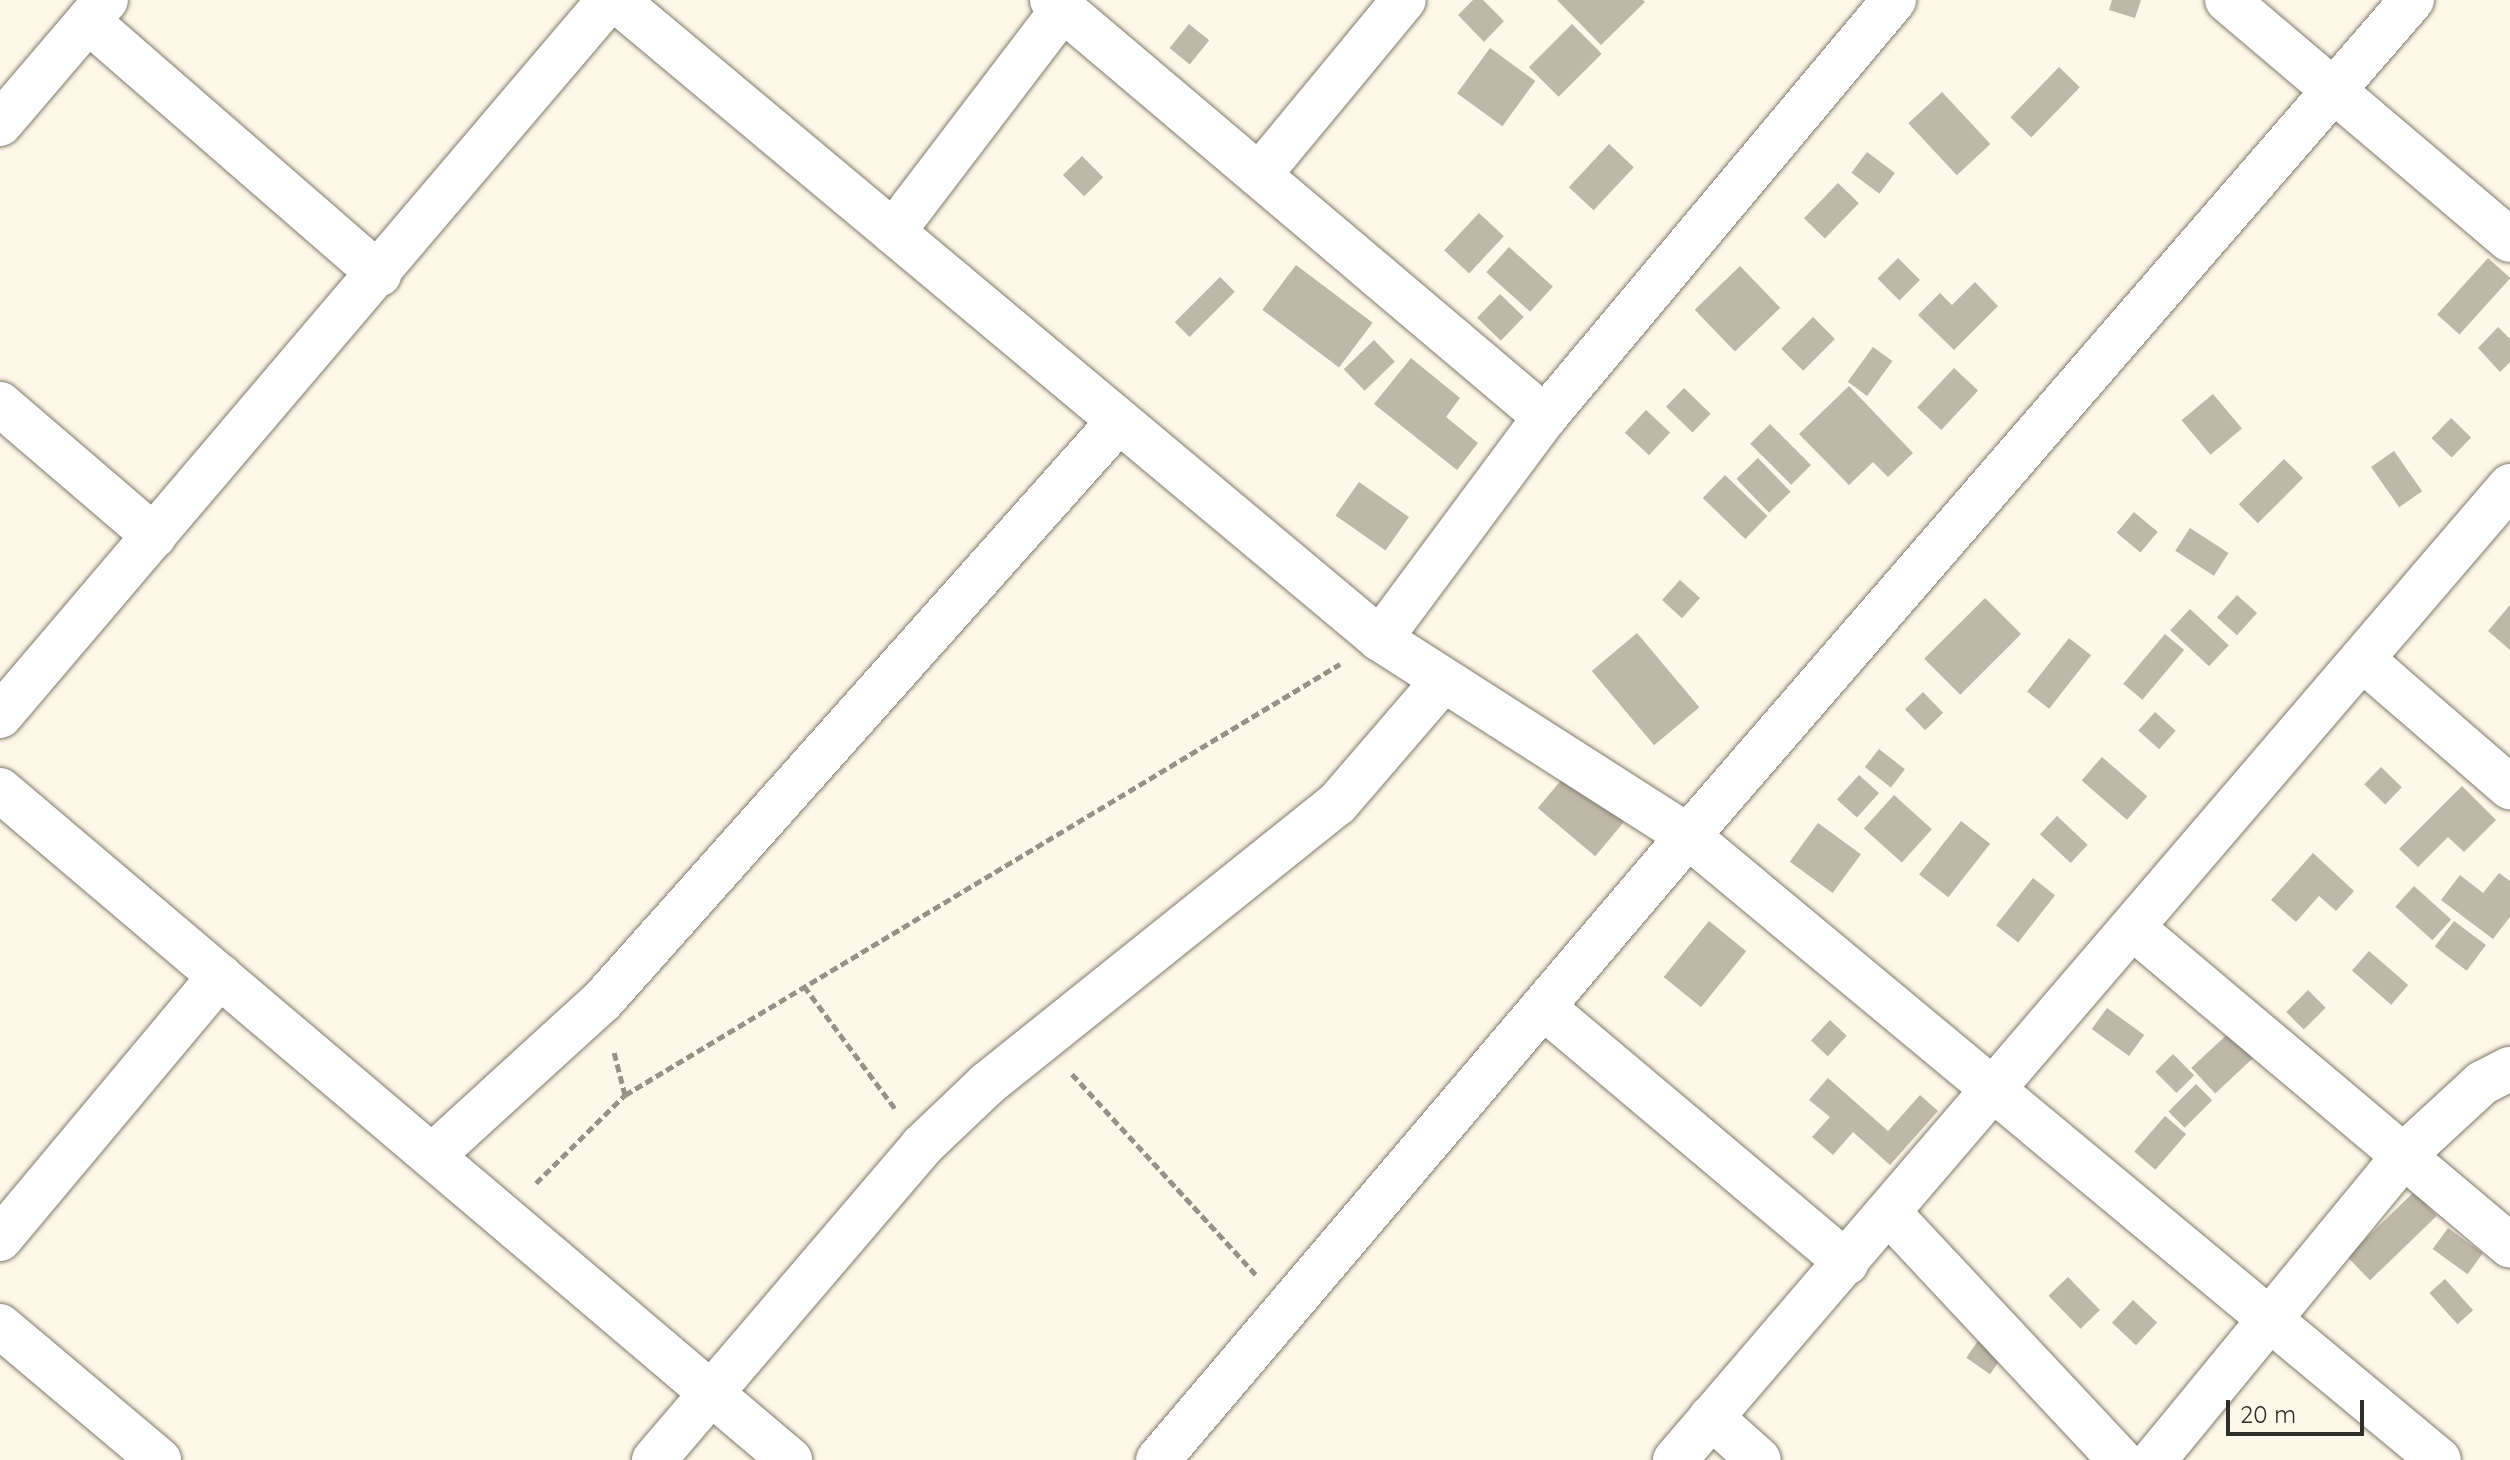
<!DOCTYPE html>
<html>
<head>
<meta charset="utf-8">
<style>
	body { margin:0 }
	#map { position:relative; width:2510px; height:1460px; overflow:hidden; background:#fef8e8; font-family:Quicksand,sans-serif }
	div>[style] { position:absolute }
	.building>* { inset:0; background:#beb8a9; transform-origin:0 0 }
	.path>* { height:5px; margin-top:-2.5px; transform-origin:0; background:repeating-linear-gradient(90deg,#969287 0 8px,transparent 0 12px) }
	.roads { filter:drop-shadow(0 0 2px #807b6d) drop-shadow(0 0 2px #807b6d) }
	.minor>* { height:44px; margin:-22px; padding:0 22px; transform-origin:22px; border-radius:22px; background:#fff }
	.tertiary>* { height:44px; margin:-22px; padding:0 22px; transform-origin:22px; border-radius:22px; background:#fff }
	span { translate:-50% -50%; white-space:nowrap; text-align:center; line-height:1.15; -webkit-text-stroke:7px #fef8e8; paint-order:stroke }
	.scale { position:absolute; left:2226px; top:1400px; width:138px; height:36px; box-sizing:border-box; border:4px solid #302e28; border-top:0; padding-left:10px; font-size:24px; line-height:28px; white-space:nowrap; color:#302e28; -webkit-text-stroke:6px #fef8e8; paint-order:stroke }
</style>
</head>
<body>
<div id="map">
	<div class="building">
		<div style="clip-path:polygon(1473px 0,1483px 0,1504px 21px,1484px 42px,1458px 15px)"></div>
		<div style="clip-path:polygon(1557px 0,1643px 0,1645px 2px,1601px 45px)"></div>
		<div style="clip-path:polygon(2112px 0,2141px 0,2135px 18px,2109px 10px)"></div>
		<div style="left:1189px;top:24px;width:26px;height:31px;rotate:39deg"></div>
		<div style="left:1572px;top:24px;width:42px;height:61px;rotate:45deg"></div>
		<div style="left:1490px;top:48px;width:56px;height:56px;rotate:36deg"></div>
		<div style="left:2059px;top:67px;width:29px;height:70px;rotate:44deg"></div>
		<div style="left:1942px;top:92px;width:71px;height:46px;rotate:47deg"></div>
		<div style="left:1609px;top:144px;width:34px;height:59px;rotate:43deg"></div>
		<div style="left:1867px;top:152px;width:35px;height:26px;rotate:37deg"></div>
		<div style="left:1082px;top:156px;width:30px;height:27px;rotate:45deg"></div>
		<div style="left:1838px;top:183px;width:29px;height:49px;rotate:44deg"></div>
		<div style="left:1479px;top:213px;width:34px;height:51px;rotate:43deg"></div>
		<div style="left:1509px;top:247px;width:59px;height:34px;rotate:42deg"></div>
		<div style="left:1898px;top:258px;width:31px;height:29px;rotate:45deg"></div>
		<div style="left:2488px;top:258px;width:30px;height:76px;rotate:42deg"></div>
		<div style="left:1296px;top:265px;width:96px;height:56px;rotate:37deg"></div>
		<div style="left:1740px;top:266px;width:58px;height:63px;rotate:46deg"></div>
		<div style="left:1220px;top:277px;width:21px;height:64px;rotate:45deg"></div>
		<div style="clip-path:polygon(1975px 282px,1998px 306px,1954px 350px,1918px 315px,1940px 293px,1952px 305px)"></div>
		<div style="left:1500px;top:294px;width:33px;height:33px;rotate:44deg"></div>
		<div style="left:1813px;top:317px;width:31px;height:45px;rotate:45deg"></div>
		<div style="clip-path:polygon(2498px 327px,2510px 339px,2510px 362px,2500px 372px,2478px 348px)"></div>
		<div style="left:1374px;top:340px;width:30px;height:42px;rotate:46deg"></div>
		<div style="left:1873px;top:347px;width:24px;height:43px;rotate:36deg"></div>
		<div style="clip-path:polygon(1411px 358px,1460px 398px,1446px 417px,1478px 443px,1457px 470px,1374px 404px)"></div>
		<div style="left:1954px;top:368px;width:33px;height:54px;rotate:43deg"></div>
		<div style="clip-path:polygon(1849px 386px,1913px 453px,1888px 477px,1873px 462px,1849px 485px,1799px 434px)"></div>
		<div style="left:1684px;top:388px;width:37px;height:26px;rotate:44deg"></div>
		<div style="left:2213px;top:394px;width:45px;height:41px;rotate:50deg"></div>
		<div style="left:1646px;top:410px;width:33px;height:31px;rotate:43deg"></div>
		<div style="left:2451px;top:418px;width:28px;height:28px;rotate:44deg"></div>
		<div style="left:1770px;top:424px;width:58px;height:28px;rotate:45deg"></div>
		<div style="left:2394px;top:451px;width:49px;height:28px;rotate:55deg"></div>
		<div style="left:1758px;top:458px;width:47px;height:30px;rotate:46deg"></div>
		<div style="left:2284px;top:459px;width:27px;height:64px;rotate:45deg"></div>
		<div style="left:1725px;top:475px;width:59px;height:32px;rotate:44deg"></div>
		<div style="left:1359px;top:482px;width:61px;height:41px;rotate:35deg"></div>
		<div style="left:2134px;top:512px;width:31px;height:27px;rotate:40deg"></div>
		<div style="left:2190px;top:528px;width:46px;height:27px;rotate:33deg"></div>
		<div style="left:1680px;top:580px;width:27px;height:27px;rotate:42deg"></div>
		<div style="left:2237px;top:595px;width:27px;height:30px;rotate:42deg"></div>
		<div style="left:1985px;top:598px;width:51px;height:86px;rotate:45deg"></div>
		<div style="clip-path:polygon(2510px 605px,2510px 650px,2488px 631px)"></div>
		<div style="left:2190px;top:609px;width:53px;height:29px;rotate:43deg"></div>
		<div style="left:1637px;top:633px;width:97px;height:59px;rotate:50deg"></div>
		<div style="left:2165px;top:634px;width:25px;height:65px;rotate:40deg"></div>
		<div style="left:2069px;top:638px;width:28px;height:68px;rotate:38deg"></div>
		<div style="left:1923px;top:692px;width:29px;height:25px;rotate:46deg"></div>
		<div style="left:2155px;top:712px;width:28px;height:25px;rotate:42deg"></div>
		<div style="left:1879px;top:749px;width:33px;height:23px;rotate:38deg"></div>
		<div style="left:2102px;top:757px;width:60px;height:31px;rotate:41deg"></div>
		<div style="left:2381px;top:767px;width:29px;height:24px;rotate:44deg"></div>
		<div style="left:1568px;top:772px;width:75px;height:47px;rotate:40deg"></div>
		<div style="left:1859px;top:775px;width:27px;height:33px;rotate:42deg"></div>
		<div style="clip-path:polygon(2462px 786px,2496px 820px,2464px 852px,2448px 837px,2418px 867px,2399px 849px)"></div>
		<div style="left:1894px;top:795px;width:51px;height:45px;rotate:42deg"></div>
		<div style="left:2057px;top:816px;width:42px;height:25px;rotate:43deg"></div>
		<div style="left:1961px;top:821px;width:37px;height:68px;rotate:38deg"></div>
		<div style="left:1818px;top:823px;width:53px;height:48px;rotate:36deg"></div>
		<div style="clip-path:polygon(2313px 853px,2354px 891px,2336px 911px,2319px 896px,2296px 922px,2271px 900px)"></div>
		<div style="clip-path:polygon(2499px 873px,2510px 881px,2510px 917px,2493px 939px,2441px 900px,2460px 875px,2483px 893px)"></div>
		<div style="left:2033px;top:878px;width:28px;height:60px;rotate:38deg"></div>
		<div style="left:2414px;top:886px;width:50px;height:28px;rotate:42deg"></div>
		<div style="left:1709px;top:921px;width:48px;height:72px;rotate:39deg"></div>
		<div style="left:2454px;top:921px;width:40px;height:32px;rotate:37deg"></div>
		<div style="left:2369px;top:951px;width:52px;height:26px;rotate:41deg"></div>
		<div style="left:2308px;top:990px;width:25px;height:31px;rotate:45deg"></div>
		<div style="left:2107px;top:1008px;width:46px;height:26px;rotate:36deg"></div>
		<div style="left:1830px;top:1020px;width:23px;height:28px;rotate:43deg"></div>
		<div style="left:2233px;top:1029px;width:35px;height:57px;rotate:47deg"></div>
		<div style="left:2173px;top:1054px;width:30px;height:25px;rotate:45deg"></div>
		<div style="clip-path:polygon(1828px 1078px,1888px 1131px,1920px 1095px,1938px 1111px,1890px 1165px,1853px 1132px,1833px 1155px,1812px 1137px,1830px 1117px,1809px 1100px)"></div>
		<div style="left:2196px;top:1084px;width:23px;height:39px;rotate:45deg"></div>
		<div style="left:2165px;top:1116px;width:28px;height:47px;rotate:41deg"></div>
		<div style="left:2414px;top:1192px;width:33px;height:93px;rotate:46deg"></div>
		<div style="left:2448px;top:1228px;width:43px;height:26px;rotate:36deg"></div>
		<div style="left:2068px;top:1277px;width:46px;height:27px;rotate:46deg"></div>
		<div style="left:2445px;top:1279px;width:42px;height:21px;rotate:48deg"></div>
		<div style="left:2133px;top:1300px;width:33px;height:31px;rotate:43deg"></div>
		<div style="left:1980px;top:1338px;width:29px;height:24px;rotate:35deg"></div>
	</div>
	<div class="path">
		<div style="left:804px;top:986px;width:154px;rotate:53.4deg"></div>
		<div style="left:1072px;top:1074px;width:274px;rotate:47.5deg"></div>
		<div style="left:625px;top:1095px;width:835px;rotate:-31.08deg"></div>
		<div style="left:536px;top:1183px;width:125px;rotate:-44.7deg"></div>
		<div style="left:625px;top:1095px;width:44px;rotate:-104.3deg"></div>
	</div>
	<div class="roads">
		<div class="minor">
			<div style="left:616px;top:0;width:996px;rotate:39.91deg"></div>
			<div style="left:1380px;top:639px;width:366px;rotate:32.6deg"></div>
			<div style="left:1688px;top:836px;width:976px;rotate:39.72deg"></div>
			<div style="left:1052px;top:0;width:646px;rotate:40.23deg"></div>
			<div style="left:2227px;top:0;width:371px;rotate:40.3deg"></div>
			<div style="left:88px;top:21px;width:386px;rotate:41deg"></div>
			<div style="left:0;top:124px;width:163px;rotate:-49.5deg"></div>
			<div style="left:1259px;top:175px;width:227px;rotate:-50.4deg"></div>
			<div style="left:893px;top:232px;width:280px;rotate:-52.7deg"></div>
			<div style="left:0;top:404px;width:203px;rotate:40.6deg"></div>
			<div style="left:1380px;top:639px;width:277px;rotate:-53.4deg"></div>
			<div style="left:1545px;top:417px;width:544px;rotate:-50.07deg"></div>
			<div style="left:2362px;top:659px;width:196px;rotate:40.9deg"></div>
			<div style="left:0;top:716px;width:940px;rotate:-49.62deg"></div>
			<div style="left:0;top:790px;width:1036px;rotate:40.3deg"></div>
			<div style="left:2133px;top:928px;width:493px;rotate:40.1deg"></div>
			<div style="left:1543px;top:1007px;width:397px;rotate:40.1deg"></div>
			<div style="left:432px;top:1156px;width:230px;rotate:-42.4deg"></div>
			<div style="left:602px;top:1001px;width:777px;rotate:-48.29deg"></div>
			<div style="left:1889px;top:1213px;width:338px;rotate:46.9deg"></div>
			<div style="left:0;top:1239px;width:343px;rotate:-50.1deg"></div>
			<div style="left:0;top:1326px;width:208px;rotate:40.1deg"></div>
			<div style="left:1711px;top:1417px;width:64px;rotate:41.9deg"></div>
			<div style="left:654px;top:1460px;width:413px;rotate:-49.5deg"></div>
			<div style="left:922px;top:1146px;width:90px;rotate:-43.6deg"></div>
			<div style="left:987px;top:1084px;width:448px;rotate:-38.7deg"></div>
			<div style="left:1337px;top:804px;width:161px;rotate:-49.3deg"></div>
			<div style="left:1675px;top:1460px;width:1283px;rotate:-49.39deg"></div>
			<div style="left:2154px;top:1460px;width:396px;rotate:-50.6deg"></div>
			<div style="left:2405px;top:1154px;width:105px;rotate:-42.7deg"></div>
			<div style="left:2482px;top:1083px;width:31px;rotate:-27deg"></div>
		</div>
		<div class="tertiary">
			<div style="left:1158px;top:1460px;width:819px;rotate:-49.66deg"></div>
			<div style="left:1688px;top:836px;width:1106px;rotate:-49.11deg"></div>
		</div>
	</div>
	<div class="scale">20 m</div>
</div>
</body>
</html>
